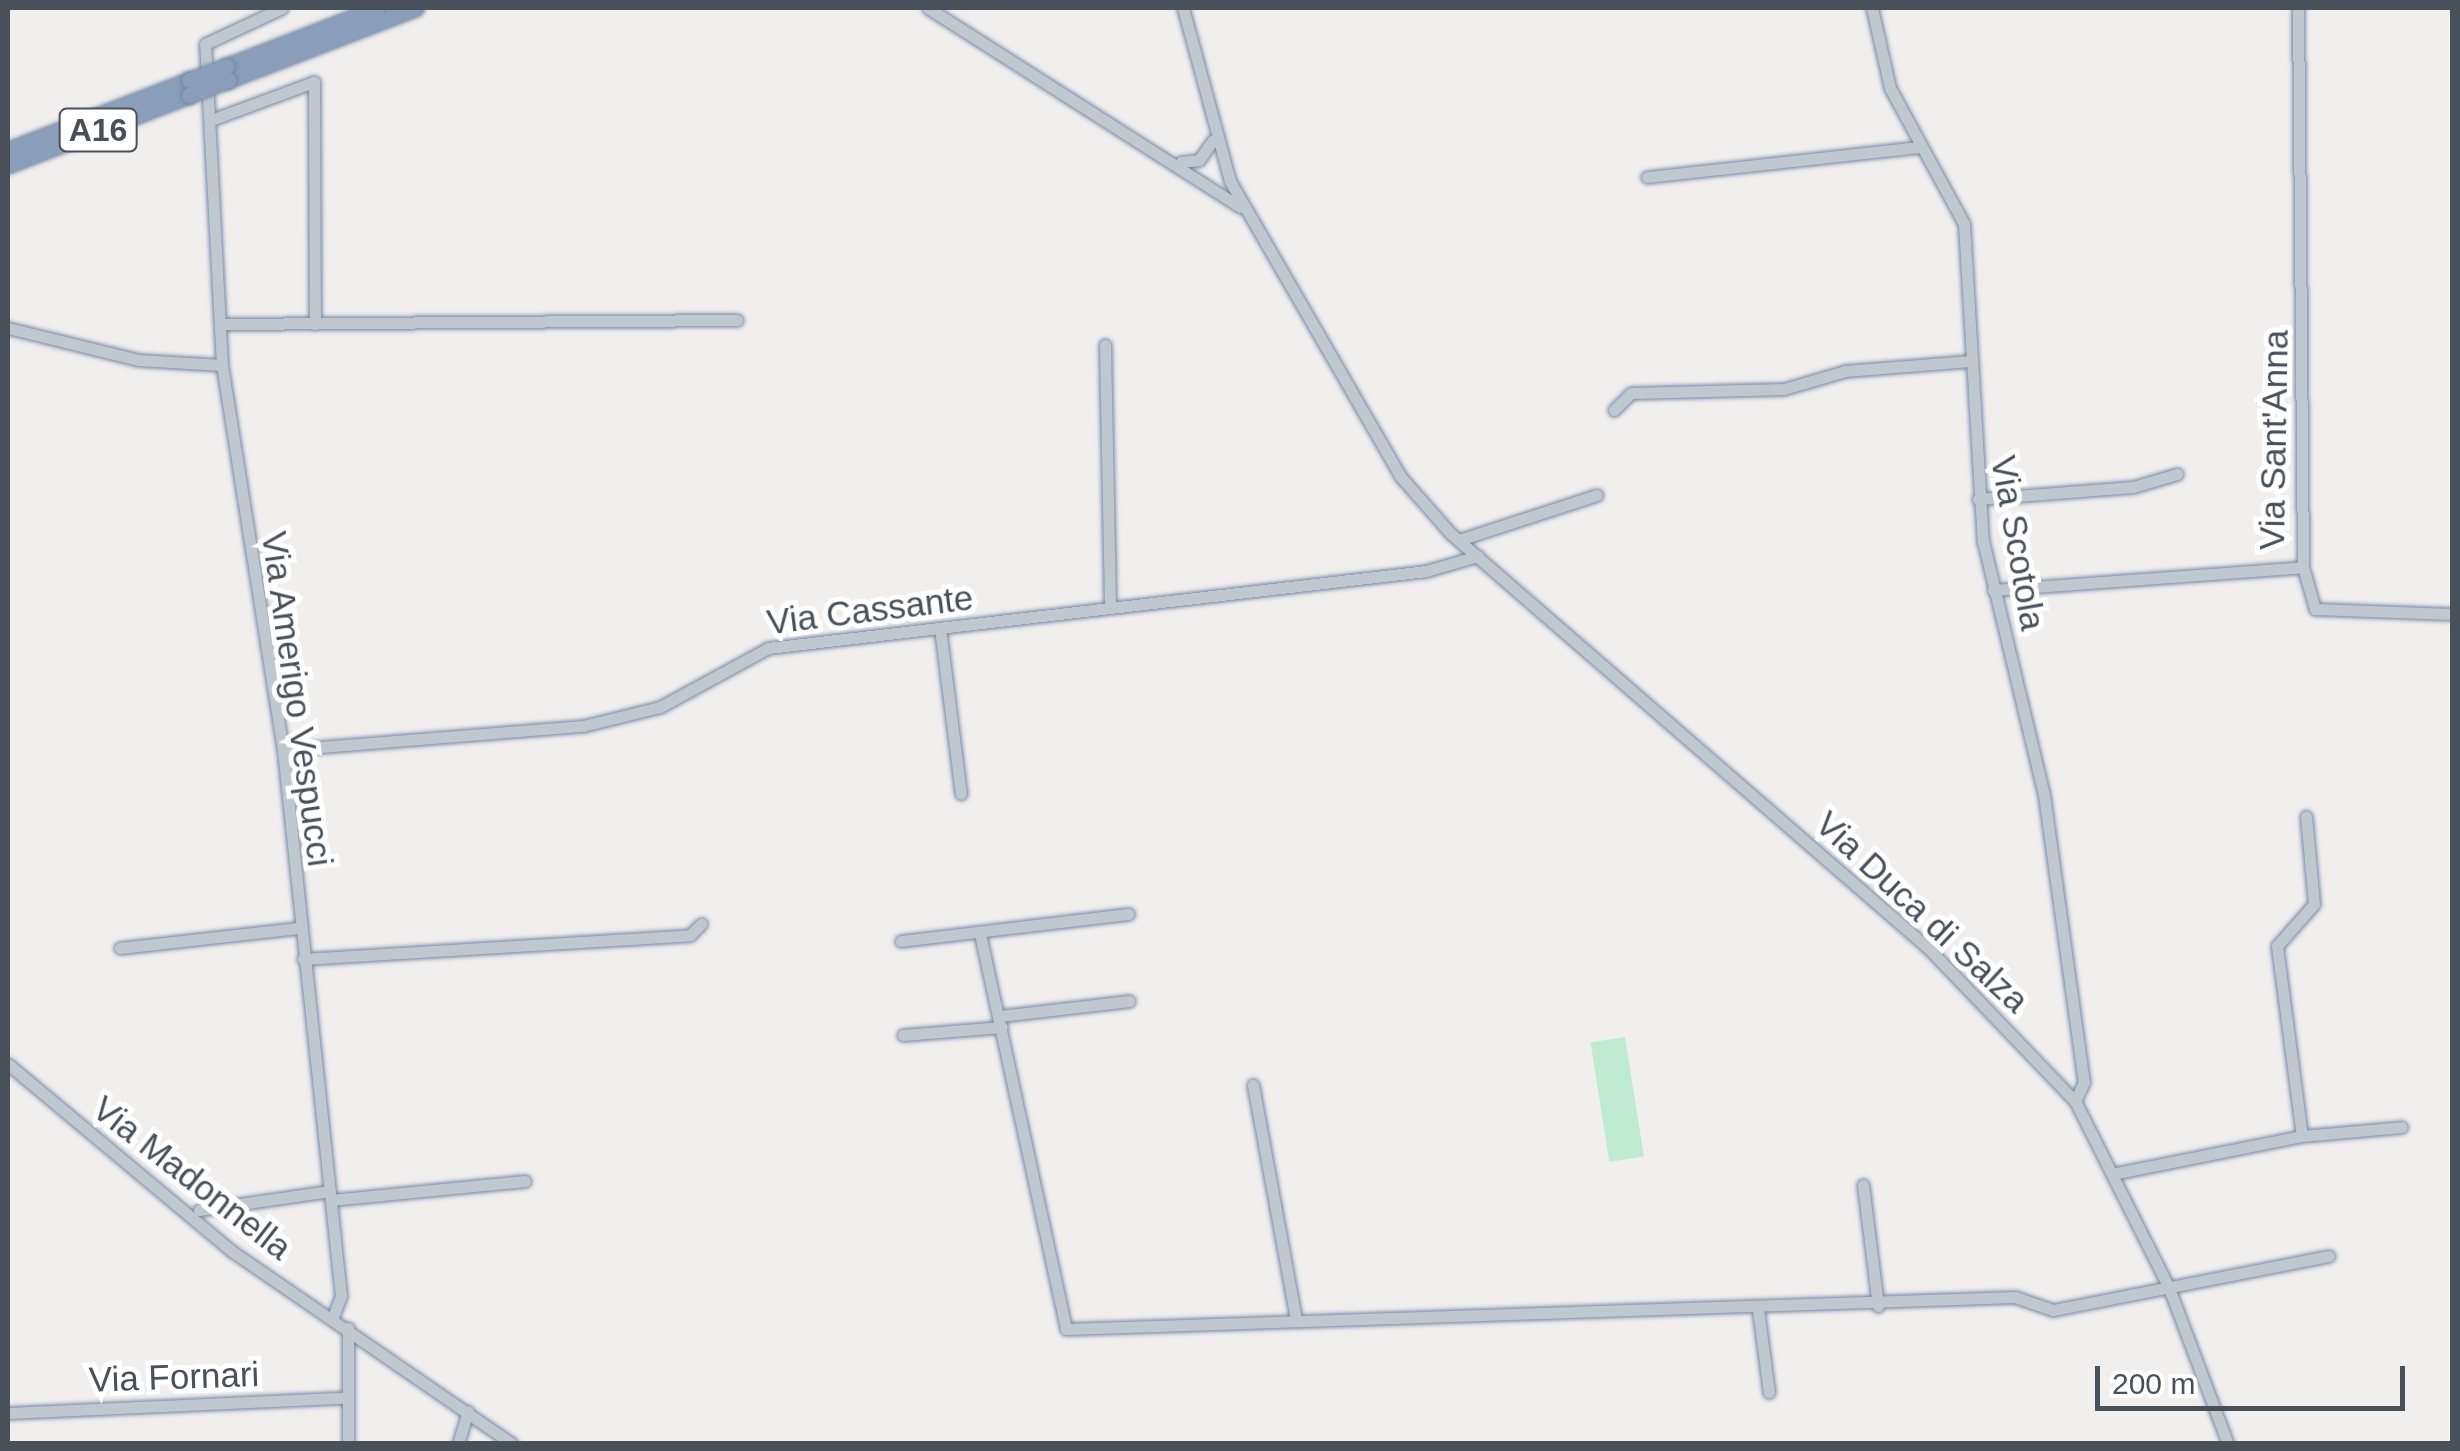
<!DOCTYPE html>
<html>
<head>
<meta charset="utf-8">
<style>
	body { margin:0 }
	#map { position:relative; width:2460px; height:1451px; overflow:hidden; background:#f1eeee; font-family:Helvetica,sans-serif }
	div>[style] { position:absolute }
	.green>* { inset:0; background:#c0ebd3; transform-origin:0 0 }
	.roads { filter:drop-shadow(0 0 2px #7589a4) drop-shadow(0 0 2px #7589a4) }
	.minor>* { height:11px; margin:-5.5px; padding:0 5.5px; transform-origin:5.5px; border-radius:5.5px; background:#c0c8cf }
	.highway>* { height:15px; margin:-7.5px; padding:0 7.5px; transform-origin:7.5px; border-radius:7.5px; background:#8a9eb9 }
	.bridges { filter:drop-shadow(0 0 2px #7589a4) drop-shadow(0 0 2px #7589a4) }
	.highway-bridge>* { height:15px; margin:-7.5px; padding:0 7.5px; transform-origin:7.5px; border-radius:7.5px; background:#8a9eb9 }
	span { translate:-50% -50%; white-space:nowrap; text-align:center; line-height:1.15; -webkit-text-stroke:10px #fff; paint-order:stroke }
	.shield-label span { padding:2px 8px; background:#fff; border:2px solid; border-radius:8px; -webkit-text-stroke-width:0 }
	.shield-label { font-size:32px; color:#48505a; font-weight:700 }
	.street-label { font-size:35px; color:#48505a }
	.frame { position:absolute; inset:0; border:10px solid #48505a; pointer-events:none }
	.scale { position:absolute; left:2095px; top:1366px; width:310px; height:45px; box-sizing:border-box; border:5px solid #48505a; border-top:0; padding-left:12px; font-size:30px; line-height:35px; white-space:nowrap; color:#48505a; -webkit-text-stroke:8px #fff; paint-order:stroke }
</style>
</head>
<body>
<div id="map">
	<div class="green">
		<div style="left:1625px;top:1037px;width:121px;height:35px;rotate:81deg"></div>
	</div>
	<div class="roads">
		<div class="minor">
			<div style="left:928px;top:8px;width:370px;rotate:32.5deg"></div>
			<div style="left:1183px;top:8px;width:179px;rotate:74.8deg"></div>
			<div style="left:1230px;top:181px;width:340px;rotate:60deg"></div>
			<div style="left:1400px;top:476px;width:76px;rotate:48.7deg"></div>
			<div style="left:1450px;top:533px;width:634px;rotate:40.97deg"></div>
			<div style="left:1929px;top:949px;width:211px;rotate:46.2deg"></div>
			<div style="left:2075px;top:1101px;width:209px;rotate:63.3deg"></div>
			<div style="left:2169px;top:1288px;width:167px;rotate:69.3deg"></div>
			<div style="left:1872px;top:8px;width:82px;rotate:77.3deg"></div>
			<div style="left:1890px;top:88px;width:155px;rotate:61.4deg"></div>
			<div style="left:1964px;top:224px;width:318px;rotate:86.6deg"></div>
			<div style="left:1983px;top:541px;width:261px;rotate:76.5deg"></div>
			<div style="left:2044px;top:795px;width:290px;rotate:82.1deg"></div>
			<div style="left:2084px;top:1082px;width:21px;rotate:115deg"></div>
			<div style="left:211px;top:120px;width:110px;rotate:-20.3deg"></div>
			<div style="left:314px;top:82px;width:242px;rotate:89.8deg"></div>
			<div style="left:1181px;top:162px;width:18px;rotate:-6deg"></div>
			<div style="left:1199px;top:160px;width:24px;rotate:-55deg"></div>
			<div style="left:1647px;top:177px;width:275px;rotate:-6.3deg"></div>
			<div style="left:220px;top:324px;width:517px;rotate:-0.44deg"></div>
			<div style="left:8px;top:328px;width:134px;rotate:13.8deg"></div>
			<div style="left:138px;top:360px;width:84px;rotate:3.4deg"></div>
			<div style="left:222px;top:365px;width:390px;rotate:81deg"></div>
			<div style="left:283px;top:750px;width:549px;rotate:83.94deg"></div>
			<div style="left:341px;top:1296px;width:22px;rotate:111deg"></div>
			<div style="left:1105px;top:345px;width:261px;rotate:88.9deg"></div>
			<div style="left:222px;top:365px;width:321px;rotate:-93deg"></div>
			<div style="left:205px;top:44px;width:85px;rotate:-25.1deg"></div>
			<div style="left:1614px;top:410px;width:24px;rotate:-45deg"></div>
			<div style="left:1631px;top:393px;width:153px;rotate:-1.5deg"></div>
			<div style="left:1784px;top:389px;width:64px;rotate:-16.4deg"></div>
			<div style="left:1845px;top:371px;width:125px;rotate:-4.6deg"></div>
			<div style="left:1978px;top:499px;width:155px;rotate:-4.4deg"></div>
			<div style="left:2133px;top:487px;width:46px;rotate:-16.5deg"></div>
			<div style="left:1459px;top:540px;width:145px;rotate:-18.1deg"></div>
			<div style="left:2303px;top:567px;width:44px;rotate:74.1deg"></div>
			<div style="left:2315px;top:609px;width:137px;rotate:2.1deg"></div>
			<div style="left:1993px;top:590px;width:311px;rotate:-4.2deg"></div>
			<div style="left:2303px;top:567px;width:559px;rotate:-90.51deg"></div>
			<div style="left:940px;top:628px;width:167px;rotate:82.8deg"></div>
			<div style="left:283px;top:750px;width:301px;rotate:-4.6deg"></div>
			<div style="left:583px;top:726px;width:79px;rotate:-13.9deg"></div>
			<div style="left:660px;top:707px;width:123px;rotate:-28.6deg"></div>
			<div style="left:768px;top:648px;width:662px;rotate:-6.67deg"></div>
			<div style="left:1426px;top:571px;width:54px;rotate:-16.1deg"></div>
			<div style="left:980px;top:934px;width:404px;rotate:77.7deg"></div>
			<div style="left:1066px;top:1329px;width:950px;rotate:-1.93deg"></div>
			<div style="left:2015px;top:1297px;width:40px;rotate:18.9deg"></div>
			<div style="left:2053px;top:1310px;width:281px;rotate:-11.1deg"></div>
			<div style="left:901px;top:941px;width:229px;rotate:-6.8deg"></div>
			<div style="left:120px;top:948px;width:179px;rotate:-6.4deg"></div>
			<div style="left:303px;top:959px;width:388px;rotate:-3.5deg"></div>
			<div style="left:690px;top:935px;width:16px;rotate:-45deg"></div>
			<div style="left:1000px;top:1016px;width:130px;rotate:-6.6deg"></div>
			<div style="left:903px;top:1035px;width:99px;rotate:-4.6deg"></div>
			<div style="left:8px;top:1064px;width:293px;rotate:39.9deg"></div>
			<div style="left:233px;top:1252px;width:339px;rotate:34.5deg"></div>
			<div style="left:1253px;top:1085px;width:238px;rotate:79.6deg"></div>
			<div style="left:2302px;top:1136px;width:192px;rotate:-97.5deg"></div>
			<div style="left:2277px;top:946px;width:56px;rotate:-48.6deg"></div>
			<div style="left:2314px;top:904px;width:88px;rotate:-95.2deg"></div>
			<div style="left:2117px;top:1173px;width:189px;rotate:-11.3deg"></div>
			<div style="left:2302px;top:1136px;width:100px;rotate:-5.1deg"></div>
			<div style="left:1863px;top:1185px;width:122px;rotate:82.9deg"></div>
			<div style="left:331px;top:1200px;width:195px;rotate:-5.6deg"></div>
			<div style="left:199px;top:1210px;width:132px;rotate:-8.3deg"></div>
			<div style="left:1758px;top:1309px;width:84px;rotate:82.5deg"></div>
			<div style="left:8px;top:1413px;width:335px;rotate:-2.6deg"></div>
			<div style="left:348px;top:1444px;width:116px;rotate:-90deg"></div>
			<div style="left:458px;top:1444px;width:34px;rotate:-73deg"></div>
		</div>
		<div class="highway">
			<div style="left:227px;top:66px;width:161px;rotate:-21.1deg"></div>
			<div style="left:228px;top:80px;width:201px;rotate:-21deg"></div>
			<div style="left:8px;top:150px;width:194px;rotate:-21.1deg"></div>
			<div style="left:8px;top:165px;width:194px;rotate:-21.1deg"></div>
		</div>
	</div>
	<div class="bridges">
		<div class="highway-bridge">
			<div style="left:189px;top:80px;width:40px;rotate:-20.2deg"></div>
			<div style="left:189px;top:95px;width:42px;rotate:-21deg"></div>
		</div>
	</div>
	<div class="shield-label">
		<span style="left:98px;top:130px">A16</span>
	</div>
	<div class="street-label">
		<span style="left:2274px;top:440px;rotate:-89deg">Via Sant'Anna</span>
		<span style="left:2018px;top:543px;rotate:80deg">Via Scotola</span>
		<span style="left:870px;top:610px;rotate:-7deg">Via Cassante</span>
		<span style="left:297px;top:699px;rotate:82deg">Via Amerigo Vespucci</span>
		<span style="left:1922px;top:912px;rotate:43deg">Via Duca di Salza</span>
		<span style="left:192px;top:1178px;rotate:38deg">Via Madonnella</span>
		<span style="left:174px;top:1377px;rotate:-2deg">Via Fornari</span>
	</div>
	<div class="frame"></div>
	<div class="scale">200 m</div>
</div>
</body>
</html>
